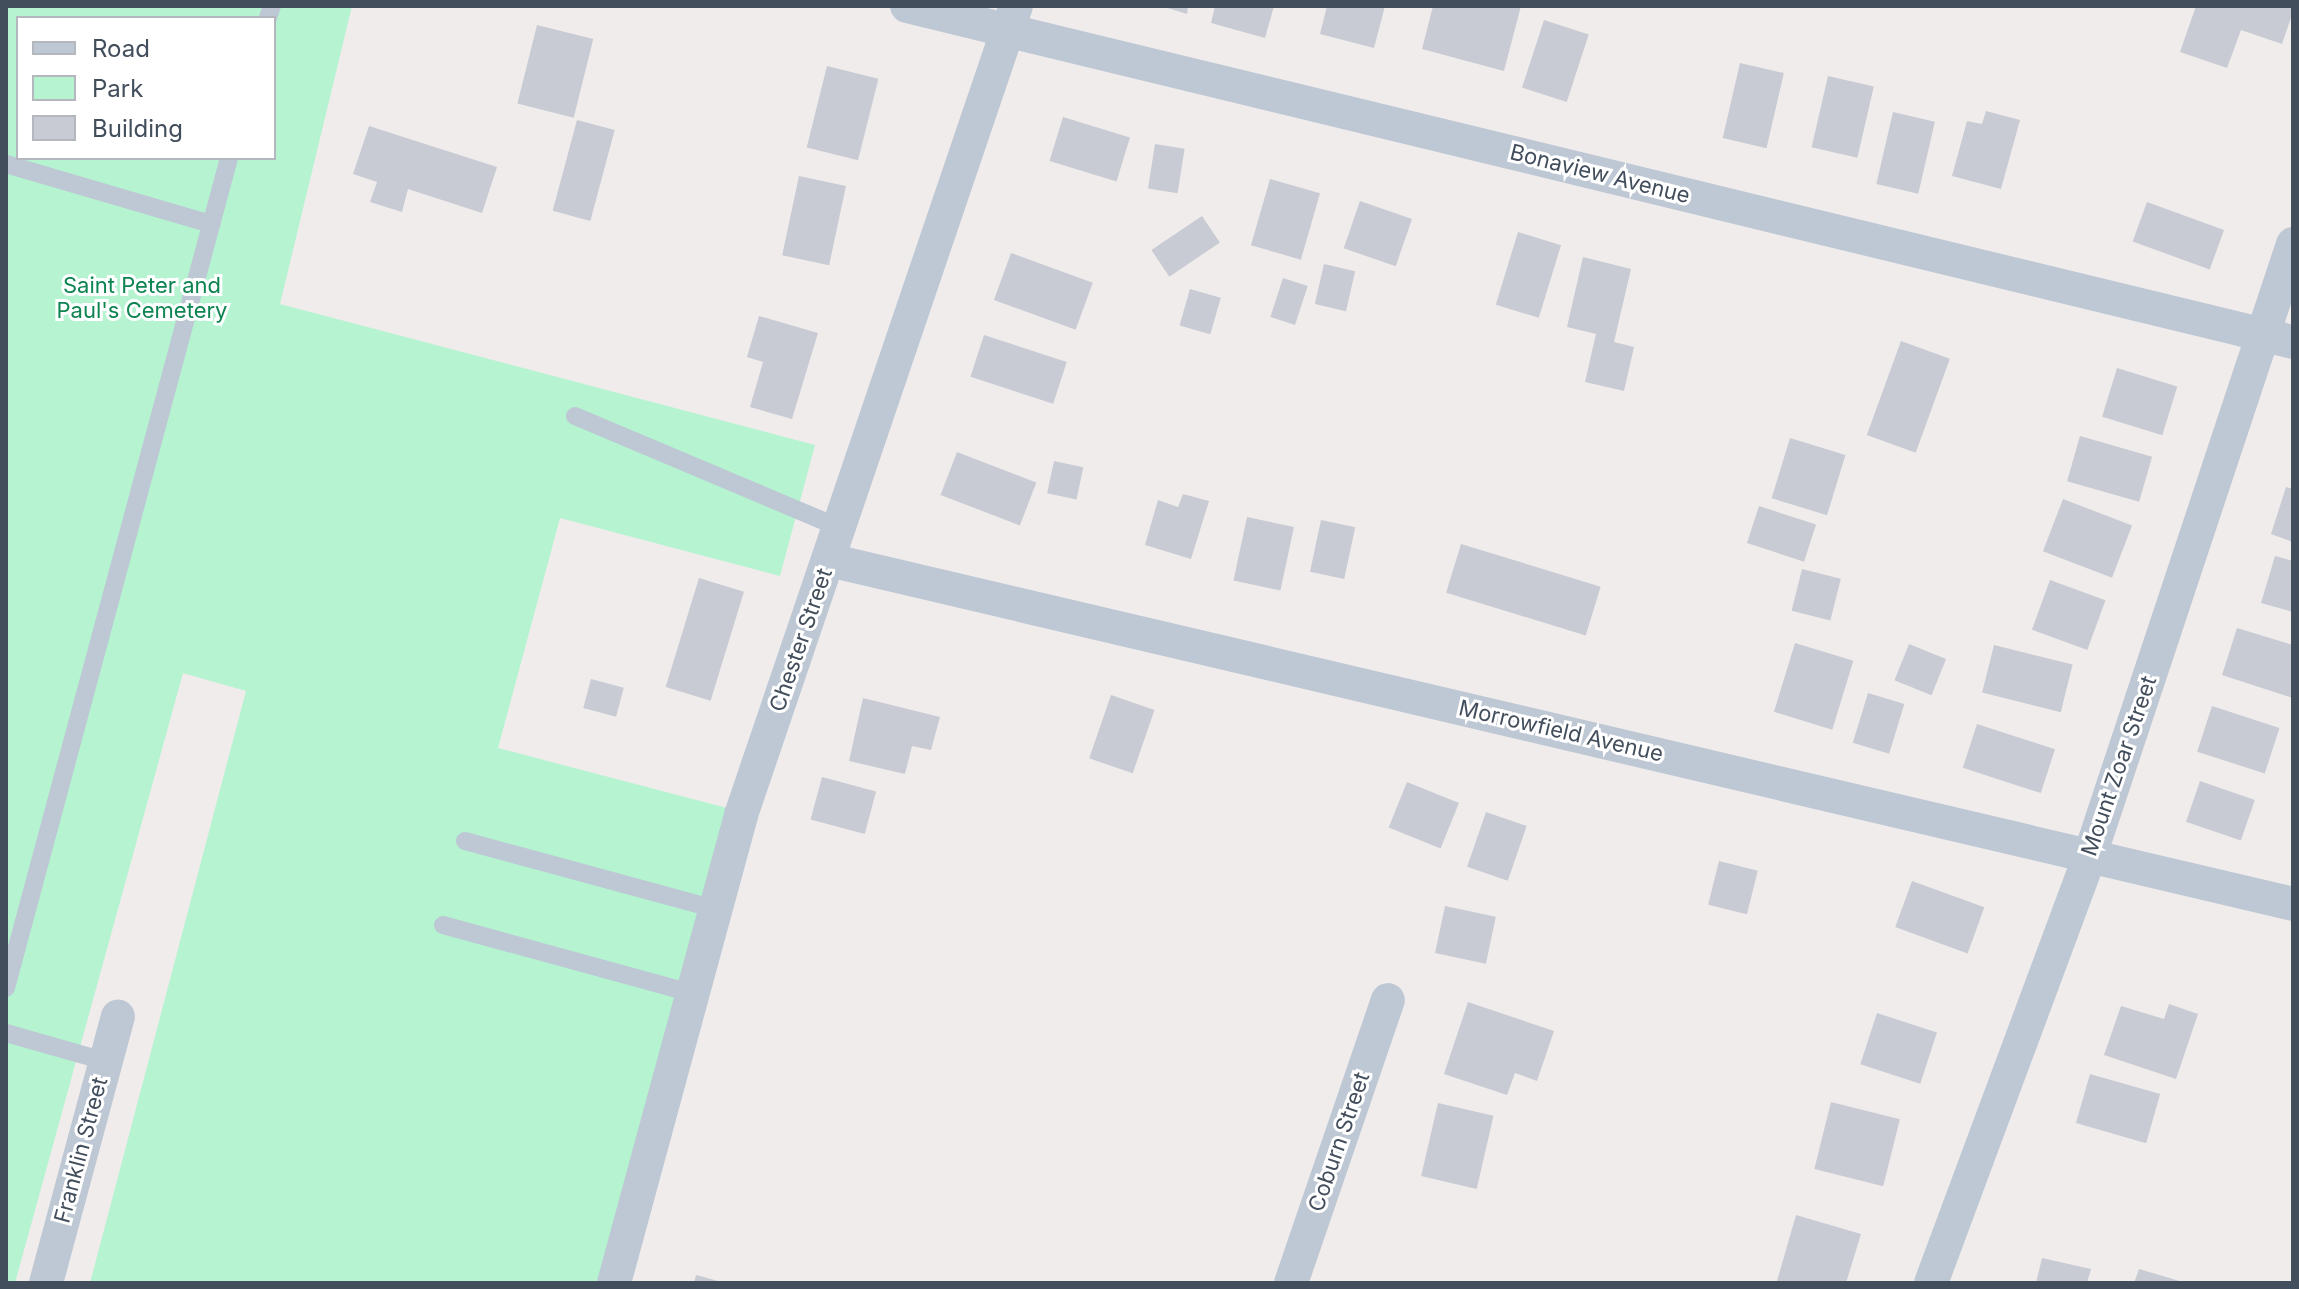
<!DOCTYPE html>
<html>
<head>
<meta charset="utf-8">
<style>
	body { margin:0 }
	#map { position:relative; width:2299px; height:1289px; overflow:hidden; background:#f0ecec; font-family:Inter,sans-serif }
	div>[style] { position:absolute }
	.green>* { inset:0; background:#b5f3d1 }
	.building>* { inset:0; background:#c8cbd3; transform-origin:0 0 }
	.service>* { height:18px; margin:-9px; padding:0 9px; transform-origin:9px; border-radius:9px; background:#bec8d4 }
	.minor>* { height:34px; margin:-17px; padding:0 17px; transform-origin:17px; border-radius:17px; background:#bec8d4 }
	span { translate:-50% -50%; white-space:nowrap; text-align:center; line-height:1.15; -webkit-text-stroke:6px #fff; paint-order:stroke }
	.street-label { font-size:22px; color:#434e5c }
	.park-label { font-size:22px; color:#0d8451 }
	.frame { position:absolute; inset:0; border:8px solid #434e5c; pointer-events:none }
	.legend { position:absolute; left:16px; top:16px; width:260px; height:144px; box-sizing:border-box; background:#fff; border:2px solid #b4b8be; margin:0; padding:10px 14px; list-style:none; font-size:24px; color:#434e5c }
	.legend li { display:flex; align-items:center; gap:16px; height:40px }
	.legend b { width:40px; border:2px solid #b4b8be }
</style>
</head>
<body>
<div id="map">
	<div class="green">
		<div style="clip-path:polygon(evenodd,6px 6px,352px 6px,280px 304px,815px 445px,780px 576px,560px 518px,498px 748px,727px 808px,601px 1283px,90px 1283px,246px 691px,183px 673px,15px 1283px,6px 1283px,6px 6px,18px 18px,274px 18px,274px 158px,18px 158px,18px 18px)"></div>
	</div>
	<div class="building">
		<div style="clip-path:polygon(1161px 6px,1188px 6px,1187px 14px)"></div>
		<div style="clip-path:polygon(1215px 6px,1274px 6px,1265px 38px,1211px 23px)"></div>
		<div style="clip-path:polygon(1327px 6px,1385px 6px,1374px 48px,1320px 34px)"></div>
		<div style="clip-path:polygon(1433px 6px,1521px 6px,1504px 71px,1422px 49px)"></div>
		<div style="clip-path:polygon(2196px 6px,2293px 6px,2293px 12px,2282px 44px,2241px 30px,2227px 68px,2180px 52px)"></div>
		<div style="left:1544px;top:20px;width:47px;height:71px;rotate:18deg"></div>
		<div style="left:537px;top:25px;width:58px;height:81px;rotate:14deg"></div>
		<div style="left:1740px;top:63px;width:45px;height:77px;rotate:13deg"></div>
		<div style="left:827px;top:66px;width:53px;height:84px;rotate:14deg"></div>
		<div style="left:1828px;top:76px;width:47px;height:73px;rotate:13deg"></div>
		<div style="clip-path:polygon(1986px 111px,2020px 120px,2001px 189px,1952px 176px,1967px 121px,1982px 124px)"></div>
		<div style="left:1893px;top:112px;width:43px;height:74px;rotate:13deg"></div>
		<div style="left:1063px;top:117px;width:70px;height:46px;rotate:17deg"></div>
		<div style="left:577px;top:120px;width:39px;height:94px;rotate:15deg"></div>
		<div style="clip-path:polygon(369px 126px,497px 167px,482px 213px,408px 189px,402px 212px,370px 202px,377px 182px,353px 174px)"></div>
		<div style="left:1155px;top:144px;width:30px;height:45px;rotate:9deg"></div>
		<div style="left:799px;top:176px;width:48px;height:81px;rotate:12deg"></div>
		<div style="left:1270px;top:179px;width:52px;height:69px;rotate:16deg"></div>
		<div style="left:1360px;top:201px;width:55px;height:50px;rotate:19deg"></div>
		<div style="left:2147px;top:202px;width:82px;height:42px;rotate:20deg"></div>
		<div style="left:1202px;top:216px;width:32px;height:61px;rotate:56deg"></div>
		<div style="left:1518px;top:232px;width:45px;height:76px;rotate:17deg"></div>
		<div style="left:1011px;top:253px;width:87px;height:50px;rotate:20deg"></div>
		<div style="clip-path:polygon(1583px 257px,1631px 269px,1614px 342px,1634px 347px,1624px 391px,1585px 382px,1596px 334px,1567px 327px)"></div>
		<div style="left:1324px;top:264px;width:32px;height:41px;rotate:13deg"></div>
		<div style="left:1283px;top:278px;width:26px;height:41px;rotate:18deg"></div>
		<div style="left:1190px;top:289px;width:32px;height:38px;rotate:16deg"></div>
		<div style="clip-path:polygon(759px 316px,818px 333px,792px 419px,750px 407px,763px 362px,747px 357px)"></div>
		<div style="left:984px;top:335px;width:87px;height:44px;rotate:18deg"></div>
		<div style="left:1901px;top:341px;width:52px;height:100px;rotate:20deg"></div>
		<div style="left:2117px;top:368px;width:63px;height:51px;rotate:17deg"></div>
		<div style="left:2080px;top:436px;width:75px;height:47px;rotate:16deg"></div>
		<div style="left:1790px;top:438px;width:58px;height:63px;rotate:17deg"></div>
		<div style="left:957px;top:452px;width:85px;height:46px;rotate:21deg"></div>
		<div style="left:1054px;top:461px;width:30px;height:33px;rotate:12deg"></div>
		<div style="clip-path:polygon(2286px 487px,2293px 489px,2293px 542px,2271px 534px)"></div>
		<div style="clip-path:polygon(1183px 494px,1209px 501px,1191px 559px,1145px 545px,1158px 500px,1178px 507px)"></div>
		<div style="left:2063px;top:499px;width:74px;height:56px;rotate:21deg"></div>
		<div style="left:1759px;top:506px;width:60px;height:39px;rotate:18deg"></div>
		<div style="left:1247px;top:517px;width:48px;height:65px;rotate:12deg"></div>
		<div style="left:1321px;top:520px;width:35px;height:53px;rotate:12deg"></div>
		<div style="left:1461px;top:544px;width:146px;height:51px;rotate:17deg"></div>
		<div style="clip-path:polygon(2275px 556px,2293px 561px,2293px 612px,2261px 603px)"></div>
		<div style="left:1802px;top:569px;width:40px;height:43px;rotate:14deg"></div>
		<div style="left:699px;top:578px;width:47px;height:114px;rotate:17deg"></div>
		<div style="left:2050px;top:580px;width:59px;height:53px;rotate:20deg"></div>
		<div style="clip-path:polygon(2237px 628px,2293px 645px,2293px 698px,2222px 675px)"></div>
		<div style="left:1795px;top:643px;width:61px;height:72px;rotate:17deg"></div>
		<div style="left:1909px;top:644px;width:40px;height:39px;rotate:22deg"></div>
		<div style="left:1994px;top:645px;width:81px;height:49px;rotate:14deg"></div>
		<div style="left:591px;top:679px;width:34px;height:30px;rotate:15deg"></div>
		<div style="left:1868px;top:693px;width:38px;height:52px;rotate:17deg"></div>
		<div style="left:1111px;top:695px;width:46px;height:67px;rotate:19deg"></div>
		<div style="clip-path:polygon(863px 698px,940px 717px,931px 750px,912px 746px,905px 774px,849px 761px)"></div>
		<div style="left:2212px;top:706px;width:71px;height:48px;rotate:18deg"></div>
		<div style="left:1977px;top:724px;width:82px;height:46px;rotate:18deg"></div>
		<div style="left:822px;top:777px;width:56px;height:44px;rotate:15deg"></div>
		<div style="left:2200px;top:781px;width:58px;height:43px;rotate:19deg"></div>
		<div style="left:1407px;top:782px;width:56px;height:49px;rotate:22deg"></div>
		<div style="left:1486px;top:812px;width:43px;height:58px;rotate:19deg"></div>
		<div style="left:1719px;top:861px;width:40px;height:45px;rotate:14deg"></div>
		<div style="left:1912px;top:881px;width:77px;height:49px;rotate:20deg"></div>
		<div style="left:1445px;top:906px;width:52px;height:48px;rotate:12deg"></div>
		<div style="clip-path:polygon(1468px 1002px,1554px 1031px,1537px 1081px,1515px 1073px,1507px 1095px,1444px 1074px)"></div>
		<div style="clip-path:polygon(2169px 1004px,2198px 1014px,2176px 1079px,2104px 1055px,2121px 1006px,2164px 1019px)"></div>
		<div style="left:1877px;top:1013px;width:63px;height:54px;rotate:18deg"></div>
		<div style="left:2090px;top:1074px;width:73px;height:51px;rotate:16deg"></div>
		<div style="left:1831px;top:1102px;width:71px;height:69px;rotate:14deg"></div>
		<div style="left:1438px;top:1103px;width:57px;height:75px;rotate:13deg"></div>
		<div style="clip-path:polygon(1796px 1215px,1861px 1234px,1846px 1283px,1777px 1281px)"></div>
		<div style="clip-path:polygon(2042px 1258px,2091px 1269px,2087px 1283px,2036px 1283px)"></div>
		<div style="clip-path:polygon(2139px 1269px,2183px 1282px,2183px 1283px,2134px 1283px)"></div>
		<div style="clip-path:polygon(696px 1275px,722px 1282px,722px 1283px,694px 1283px)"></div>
	</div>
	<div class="service">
		<div style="left:268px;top:18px;width:13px;rotate:-72deg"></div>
		<div style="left:6px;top:164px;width:214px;rotate:16.3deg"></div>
		<div style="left:575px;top:416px;width:288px;rotate:22.9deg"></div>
		<div style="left:465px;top:841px;width:259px;rotate:15.2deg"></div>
		<div style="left:443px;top:925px;width:258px;rotate:15.3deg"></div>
		<div style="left:6px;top:988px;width:859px;rotate:-74.96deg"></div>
		<div style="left:6px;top:1033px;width:102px;rotate:15.9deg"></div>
	</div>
	<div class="minor">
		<div style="left:907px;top:6px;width:1426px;rotate:13.63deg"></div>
		<div style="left:829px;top:560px;width:1504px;rotate:13.22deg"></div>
		<div style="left:46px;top:1283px;width:276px;rotate:-74.9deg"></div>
		<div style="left:614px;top:1283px;width:485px;rotate:-74.8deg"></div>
		<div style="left:741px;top:815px;width:854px;rotate:-71.23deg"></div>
		<div style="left:1291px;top:1283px;width:299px;rotate:-71.1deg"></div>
		<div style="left:1931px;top:1283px;width:457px;rotate:-69.6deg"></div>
		<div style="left:2090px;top:855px;width:644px;rotate:-71.62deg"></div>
	</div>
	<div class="street-label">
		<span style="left:1600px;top:174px;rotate:14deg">Bonaview Avenue</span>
		<span style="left:801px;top:640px;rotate:-71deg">Chester Street</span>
		<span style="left:1561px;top:731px;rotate:13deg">Morrowfield Avenue</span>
		<span style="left:2119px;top:766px;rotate:-71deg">Mount Zoar Street</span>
		<span style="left:1339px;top:1142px;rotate:-71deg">Coburn Street</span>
		<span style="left:81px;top:1150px;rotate:-75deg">Franklin Street</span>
	</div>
	<div class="park-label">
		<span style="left:142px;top:298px">Saint Peter and<br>Paul's Cemetery</span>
	</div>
	<div class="frame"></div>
	<ul class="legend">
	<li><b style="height:10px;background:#bec8d4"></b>Road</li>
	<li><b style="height:22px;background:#b5f3d1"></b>Park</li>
	<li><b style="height:22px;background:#c8cbd3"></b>Building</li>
	</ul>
</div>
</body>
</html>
